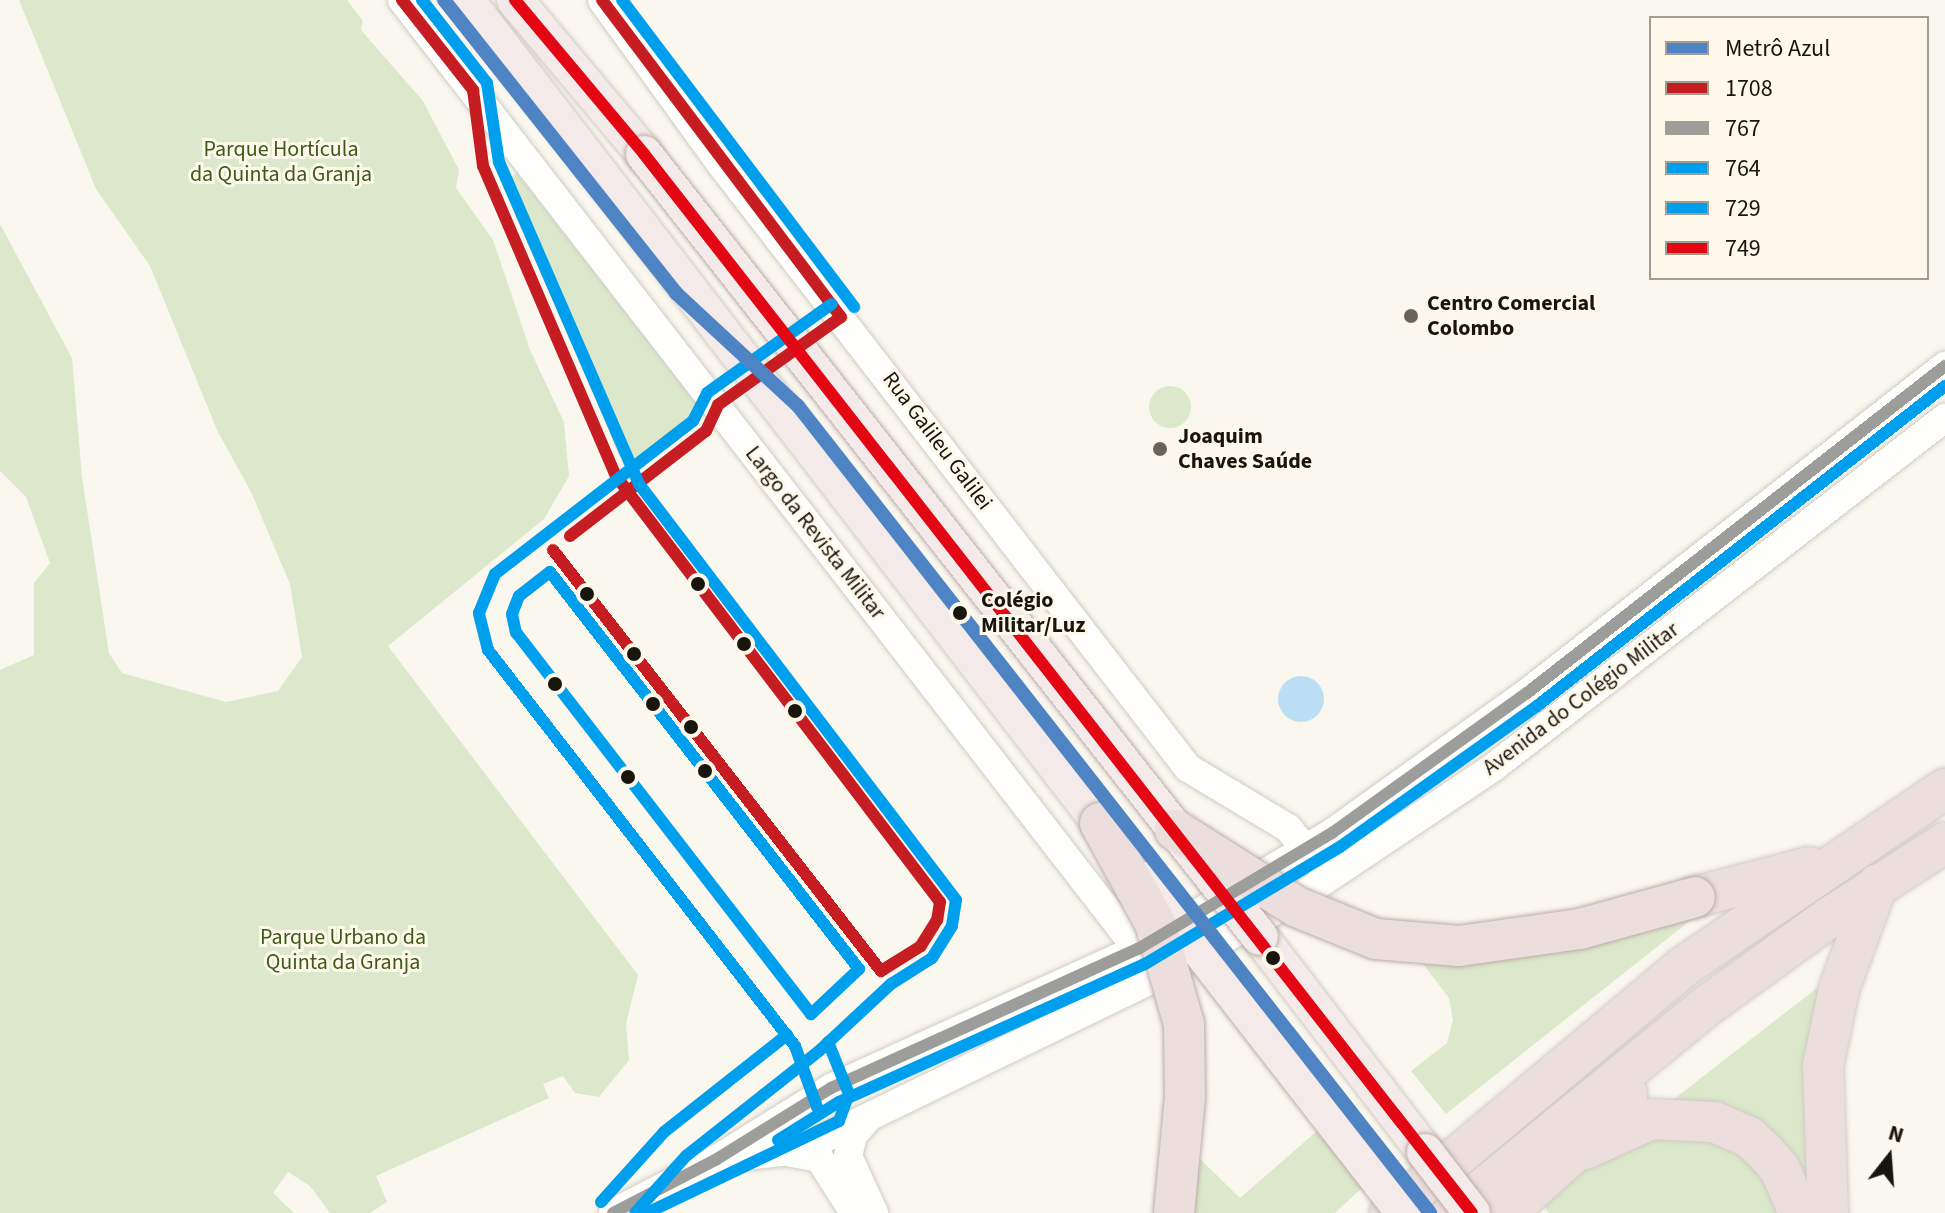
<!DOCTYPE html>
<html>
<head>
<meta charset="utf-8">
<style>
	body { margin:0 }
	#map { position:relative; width:1945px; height:1213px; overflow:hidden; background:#faf7ef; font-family:"Source Sans 3",sans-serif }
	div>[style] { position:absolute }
	.green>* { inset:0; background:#dce8cb }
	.round { border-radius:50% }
	.water>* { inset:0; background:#bcdef5 }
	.roads { filter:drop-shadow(0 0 2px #cfccc4) drop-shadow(0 0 2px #cfccc4) }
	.minor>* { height:28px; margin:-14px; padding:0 14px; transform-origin:14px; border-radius:14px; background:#fefefd }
	.major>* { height:36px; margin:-18px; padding:0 18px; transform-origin:18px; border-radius:18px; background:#f3eae9 }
	.highway>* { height:40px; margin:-20px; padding:0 20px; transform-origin:20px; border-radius:20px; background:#ecdedd }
	.bridges { filter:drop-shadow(0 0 2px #bcada9) drop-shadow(0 0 2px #bcada9) }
	.major-bridge>* { height:36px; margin:-18px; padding:0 18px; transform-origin:18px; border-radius:18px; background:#f3eae9 }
	.highway-bridge>* { height:40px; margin:-20px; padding:0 20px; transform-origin:20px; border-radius:20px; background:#ecdedd }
	.bus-1>* { height:12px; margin:-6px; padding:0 6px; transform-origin:6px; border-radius:6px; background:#c61d23 }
	.bus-2>* { height:12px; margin:-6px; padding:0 6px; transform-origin:6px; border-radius:6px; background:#9d9d9c }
	.bus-3>* { height:12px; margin:-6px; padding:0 6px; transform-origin:6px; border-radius:6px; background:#009fee }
	.bus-4>* { height:12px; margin:-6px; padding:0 6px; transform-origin:6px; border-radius:6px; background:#009fee }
	.bus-5>* { height:12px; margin:-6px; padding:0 6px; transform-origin:6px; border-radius:6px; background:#e30613 }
	.metro-1>* { height:14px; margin:-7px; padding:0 7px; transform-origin:7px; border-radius:7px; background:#4e84c4 }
	.dots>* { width:22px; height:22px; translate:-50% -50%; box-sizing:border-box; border:4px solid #fef8eb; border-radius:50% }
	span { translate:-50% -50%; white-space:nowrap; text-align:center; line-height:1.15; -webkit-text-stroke:6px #fef8eb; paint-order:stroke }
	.park-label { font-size:22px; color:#3e5a19 }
	.poi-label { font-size:22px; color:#18150d; font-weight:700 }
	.left { translate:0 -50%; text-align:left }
	.street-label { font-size:22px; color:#18150d }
	.stop-label { font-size:22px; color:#18150d; font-weight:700 }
	.legend { position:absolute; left:1649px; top:16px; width:280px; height:264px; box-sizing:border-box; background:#fef8eb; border:2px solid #a29d92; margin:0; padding:10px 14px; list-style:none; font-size:24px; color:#18150d }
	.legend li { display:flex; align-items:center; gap:16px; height:40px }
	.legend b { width:40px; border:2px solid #a29d92 }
	.north { position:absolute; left:1849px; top:1117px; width:80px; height:80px; -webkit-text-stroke:6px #fef8eb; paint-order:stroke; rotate:17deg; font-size:22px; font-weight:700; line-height:32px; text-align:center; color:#18150d }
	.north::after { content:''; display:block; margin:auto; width:28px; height:36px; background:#18150d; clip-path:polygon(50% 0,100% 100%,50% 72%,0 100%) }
</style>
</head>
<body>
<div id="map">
	<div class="green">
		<div style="clip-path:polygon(19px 0,347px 0,363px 21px,361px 30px,423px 101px,459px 170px,456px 188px,493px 240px,530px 350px,564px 422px,569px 476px,544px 519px,388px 646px,638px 975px,626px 1024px,629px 1060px,599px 1097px,575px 1093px,563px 1076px,543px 1084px,549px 1098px,376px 1176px,387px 1202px,370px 1213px,330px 1213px,310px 1186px,288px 1172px,273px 1193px,294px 1213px,0 1213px,0 670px,34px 655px,34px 583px,50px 563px,26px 497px,0 471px,0 224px,72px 358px,82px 477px,109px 653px,122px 673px,226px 702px,278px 691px,302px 657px,290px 584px,251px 492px,217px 430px,150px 266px,96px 189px)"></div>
		<div style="clip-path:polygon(517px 173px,697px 404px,697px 417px,634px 464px,619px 456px,507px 179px)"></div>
		<div class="round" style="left:1149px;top:386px;width:42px;height:42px"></div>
		<div style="clip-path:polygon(1720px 897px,1446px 1114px,1411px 1071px,1447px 1043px,1453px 1020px,1449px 998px,1420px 960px)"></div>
		<div style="clip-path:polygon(1821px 985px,1812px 1213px,1549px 1213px,1541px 1202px)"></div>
		<div style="clip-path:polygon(1317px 1131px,1362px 1188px,1335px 1213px,1189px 1213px,1196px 1155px,1240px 1198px)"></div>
	</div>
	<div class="water">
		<div class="round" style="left:1278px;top:676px;width:46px;height:46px"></div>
	</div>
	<div class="roads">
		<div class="minor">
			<div style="left:402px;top:0;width:1220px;rotate:52.23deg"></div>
			<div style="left:602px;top:0;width:201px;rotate:54.1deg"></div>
			<div style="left:720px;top:163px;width:765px;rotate:52.28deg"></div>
			<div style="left:1188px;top:768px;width:117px;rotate:31deg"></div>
			<div style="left:1288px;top:828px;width:44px;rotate:50.5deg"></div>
			<div style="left:868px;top:1118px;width:23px;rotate:131deg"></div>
			<div style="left:853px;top:1135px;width:22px;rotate:103deg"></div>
			<div style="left:848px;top:1156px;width:63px;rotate:65.5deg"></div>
			<div style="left:786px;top:1152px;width:34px;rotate:10deg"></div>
			<div style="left:819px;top:1158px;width:59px;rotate:57.4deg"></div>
			<div style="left:725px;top:1158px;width:56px;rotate:-6.1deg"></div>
			<div style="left:781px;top:1152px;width:42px;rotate:-16.7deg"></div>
			<div style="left:821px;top:1140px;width:375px;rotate:-25.9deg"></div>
			<div style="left:1158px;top:976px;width:167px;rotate:-29.3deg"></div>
			<div style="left:1304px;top:894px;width:230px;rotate:-33.8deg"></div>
			<div style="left:1495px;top:766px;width:569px;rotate:-37.72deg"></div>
			<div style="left:613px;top:1213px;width:117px;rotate:-27.4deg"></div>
			<div style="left:717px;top:1159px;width:134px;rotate:-31.9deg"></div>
			<div style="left:831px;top:1088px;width:337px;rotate:-24.4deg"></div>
			<div style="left:1138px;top:949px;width:226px;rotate:-30.9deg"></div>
			<div style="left:1332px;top:833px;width:240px;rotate:-35.7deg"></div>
			<div style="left:1527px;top:693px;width:531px;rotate:-38.04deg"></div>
		</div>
		<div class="major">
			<div style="left:466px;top:0;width:1039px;rotate:52.39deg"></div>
			<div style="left:515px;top:0;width:201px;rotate:50deg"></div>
			<div style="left:1260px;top:937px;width:271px;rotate:52.5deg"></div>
		</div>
		<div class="highway">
			<div style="left:1695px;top:897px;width:118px;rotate:-14.7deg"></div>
			<div style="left:1585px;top:1149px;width:72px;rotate:-24.4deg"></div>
			<div style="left:1651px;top:1119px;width:63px;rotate:2.7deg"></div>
			<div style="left:1714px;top:1122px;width:38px;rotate:23deg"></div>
			<div style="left:1749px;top:1137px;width:23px;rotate:43deg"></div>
			<div style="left:1766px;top:1153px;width:21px;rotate:49deg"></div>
			<div style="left:1780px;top:1169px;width:48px;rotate:66.6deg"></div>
			<div style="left:1390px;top:1213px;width:383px;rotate:-40deg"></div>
			<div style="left:1683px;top:967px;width:317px;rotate:-34.2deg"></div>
			<div style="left:1453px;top:1213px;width:329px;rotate:-39.2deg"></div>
			<div style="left:1708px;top:1005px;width:150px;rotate:-35.8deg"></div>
			<div style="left:1830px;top:917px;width:137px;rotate:-32.8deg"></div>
			<div style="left:1506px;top:1213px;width:87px;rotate:-41.7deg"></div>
			<div style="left:1571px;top:1155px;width:83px;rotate:-47.4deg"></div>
			<div style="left:1828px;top:1213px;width:147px;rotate:-91.9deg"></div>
			<div style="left:1823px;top:1066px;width:79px;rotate:-78.3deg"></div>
			<div style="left:1839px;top:989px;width:111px;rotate:-69.9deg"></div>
		</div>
	</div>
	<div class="bridges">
		<div class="major-bridge">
			<div style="left:644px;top:154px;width:996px;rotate:51.81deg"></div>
			<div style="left:1145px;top:880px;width:422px;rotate:52.1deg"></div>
			<div style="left:1425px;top:1152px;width:77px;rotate:52.4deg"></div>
		</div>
		<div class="highway-bridge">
			<div style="left:1100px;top:823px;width:114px;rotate:61.2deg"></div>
			<div style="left:1155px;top:923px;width:105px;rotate:74deg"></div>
			<div style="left:1184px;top:1024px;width:73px;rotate:89.2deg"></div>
			<div style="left:1185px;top:1097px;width:117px;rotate:95.4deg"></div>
			<div style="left:1175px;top:830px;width:144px;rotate:32.3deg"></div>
			<div style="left:1297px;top:907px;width:85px;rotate:22.1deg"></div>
			<div style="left:1376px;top:939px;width:83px;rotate:4.8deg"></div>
			<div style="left:1459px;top:946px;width:122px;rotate:-8deg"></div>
			<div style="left:1580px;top:929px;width:119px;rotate:-15.5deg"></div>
		</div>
	</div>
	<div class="bus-1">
		<div style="left:402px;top:0;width:115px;rotate:51.7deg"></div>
		<div style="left:602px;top:0;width:397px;rotate:53deg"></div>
		<div style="left:473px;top:90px;width:77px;rotate:82.5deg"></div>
		<div style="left:483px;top:166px;width:337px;rotate:66.8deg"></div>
		<div style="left:616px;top:476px;width:535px;rotate:52.74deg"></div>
		<div style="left:940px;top:902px;width:18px;rotate:99deg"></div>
		<div style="left:937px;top:920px;width:31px;rotate:122deg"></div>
		<div style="left:921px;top:946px;width:47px;rotate:148deg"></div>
		<div style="left:570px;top:536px;width:172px;rotate:-37.7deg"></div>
		<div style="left:706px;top:431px;width:29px;rotate:-65deg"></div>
		<div style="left:718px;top:405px;width:151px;rotate:-35.6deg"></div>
		<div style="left:553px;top:550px;width:534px;rotate:52.08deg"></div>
	</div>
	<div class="bus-2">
		<div style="left:613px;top:1213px;width:117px;rotate:-27.4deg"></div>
		<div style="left:717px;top:1159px;width:134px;rotate:-31.9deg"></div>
		<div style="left:831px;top:1088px;width:337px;rotate:-24.4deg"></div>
		<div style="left:1138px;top:949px;width:226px;rotate:-30.9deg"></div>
		<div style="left:1332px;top:833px;width:240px;rotate:-35.7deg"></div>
		<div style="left:1527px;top:693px;width:531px;rotate:-38.04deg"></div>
	</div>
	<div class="bus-3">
		<div style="left:550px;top:572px;width:503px;rotate:52.11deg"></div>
		<div style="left:859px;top:969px;width:66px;rotate:136.8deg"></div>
		<div style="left:811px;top:1014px;width:482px;rotate:-127.7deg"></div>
		<div style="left:516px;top:633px;width:19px;rotate:-102deg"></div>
		<div style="left:512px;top:614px;width:19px;rotate:-69deg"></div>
		<div style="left:519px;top:596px;width:39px;rotate:-38deg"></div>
		<div style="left:778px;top:1140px;width:72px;rotate:-31.9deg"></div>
		<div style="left:839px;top:1102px;width:336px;rotate:-24.3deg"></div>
		<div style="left:1145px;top:964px;width:227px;rotate:-31deg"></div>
		<div style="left:1340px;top:847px;width:242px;rotate:-35.6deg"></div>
		<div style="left:1537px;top:706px;width:519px;rotate:-38.11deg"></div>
		<div style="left:601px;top:1202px;width:94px;rotate:-48deg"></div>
		<div style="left:664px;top:1132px;width:157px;rotate:-38.3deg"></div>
		<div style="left:647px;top:1213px;width:213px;rotate:-25.6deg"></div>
		<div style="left:839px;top:1121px;width:29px;rotate:-70deg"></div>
		<div style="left:849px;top:1094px;width:56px;rotate:-112deg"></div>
	</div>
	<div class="bus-4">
		<div style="left:422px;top:0;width:105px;rotate:51.9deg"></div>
		<div style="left:487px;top:83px;width:80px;rotate:81.4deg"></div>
		<div style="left:499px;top:162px;width:351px;rotate:66.5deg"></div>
		<div style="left:639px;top:484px;width:523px;rotate:52.69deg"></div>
		<div style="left:956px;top:900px;width:26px;rotate:99deg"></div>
		<div style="left:952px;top:926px;width:38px;rotate:122deg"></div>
		<div style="left:932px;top:958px;width:49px;rotate:147.6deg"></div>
		<div style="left:891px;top:984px;width:98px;rotate:137.1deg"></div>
		<div style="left:819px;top:1051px;width:169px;rotate:141.7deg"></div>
		<div style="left:686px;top:1156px;width:76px;rotate:131.8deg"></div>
		<div style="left:622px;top:0;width:385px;rotate:52.9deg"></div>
		<div style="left:817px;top:1107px;width:65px;rotate:-109.8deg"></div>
		<div style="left:795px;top:1046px;width:501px;rotate:-127.78deg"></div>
		<div style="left:488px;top:650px;width:38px;rotate:-104deg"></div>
		<div style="left:479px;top:613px;width:42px;rotate:-67.7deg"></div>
		<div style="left:495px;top:574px;width:250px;rotate:-37.7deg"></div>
		<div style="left:693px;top:421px;width:31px;rotate:-63deg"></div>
		<div style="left:707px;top:393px;width:153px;rotate:-35.5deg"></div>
	</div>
	<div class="bus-5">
		<div style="left:515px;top:0;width:201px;rotate:50deg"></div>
		<div style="left:644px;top:154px;width:1344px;rotate:51.98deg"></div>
	</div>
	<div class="metro-1">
		<div style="left:444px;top:0;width:374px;rotate:51.6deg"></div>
		<div style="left:676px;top:293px;width:166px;rotate:42.8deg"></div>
		<div style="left:798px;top:406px;width:1025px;rotate:51.93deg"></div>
	</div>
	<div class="dots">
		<div style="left:1411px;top:316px;background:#67645c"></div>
		<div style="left:1160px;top:449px;background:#67645c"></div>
		<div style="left:698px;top:584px;background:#18150d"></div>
		<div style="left:587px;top:594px;background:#18150d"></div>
		<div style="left:960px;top:613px;background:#18150d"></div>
		<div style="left:744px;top:644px;background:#18150d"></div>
		<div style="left:634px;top:654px;background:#18150d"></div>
		<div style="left:555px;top:684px;background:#18150d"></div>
		<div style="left:653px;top:704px;background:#18150d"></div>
		<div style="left:795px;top:711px;background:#18150d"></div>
		<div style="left:691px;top:727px;background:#18150d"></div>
		<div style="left:705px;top:771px;background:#18150d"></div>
		<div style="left:628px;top:777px;background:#18150d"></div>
		<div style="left:1273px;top:958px;background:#18150d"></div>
	</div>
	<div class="park-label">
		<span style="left:281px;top:162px">Parque Hortícula<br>da Quinta da Granja</span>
		<span style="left:343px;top:950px">Parque Urbano da<br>Quinta da Granja</span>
	</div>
	<div class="poi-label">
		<span class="left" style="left:1427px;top:316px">Centro Comercial<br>Colombo</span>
		<span class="left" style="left:1178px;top:449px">Joaquim<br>Chaves Saúde</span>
	</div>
	<div class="street-label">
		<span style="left:937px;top:441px;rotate:53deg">Rua Galileu Galilei</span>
		<span style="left:815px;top:533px;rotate:52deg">Largo da Revista Militar</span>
		<span style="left:1581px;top:699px;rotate:-37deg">Avenida do Colégio Militar</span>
	</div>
	<div class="stop-label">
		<span class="left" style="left:981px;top:613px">Colégio<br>Militar/Luz</span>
	</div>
	<ul class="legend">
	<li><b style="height:10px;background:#4e84c4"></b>Metrô Azul</li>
	<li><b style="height:10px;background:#c61d23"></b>1708</li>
	<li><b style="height:10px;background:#9d9d9c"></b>767</li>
	<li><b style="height:10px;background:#009fee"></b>764</li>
	<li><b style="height:10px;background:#009fee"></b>729</li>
	<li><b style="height:10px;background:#e30613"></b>749</li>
	</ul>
	<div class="north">N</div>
</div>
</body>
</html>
